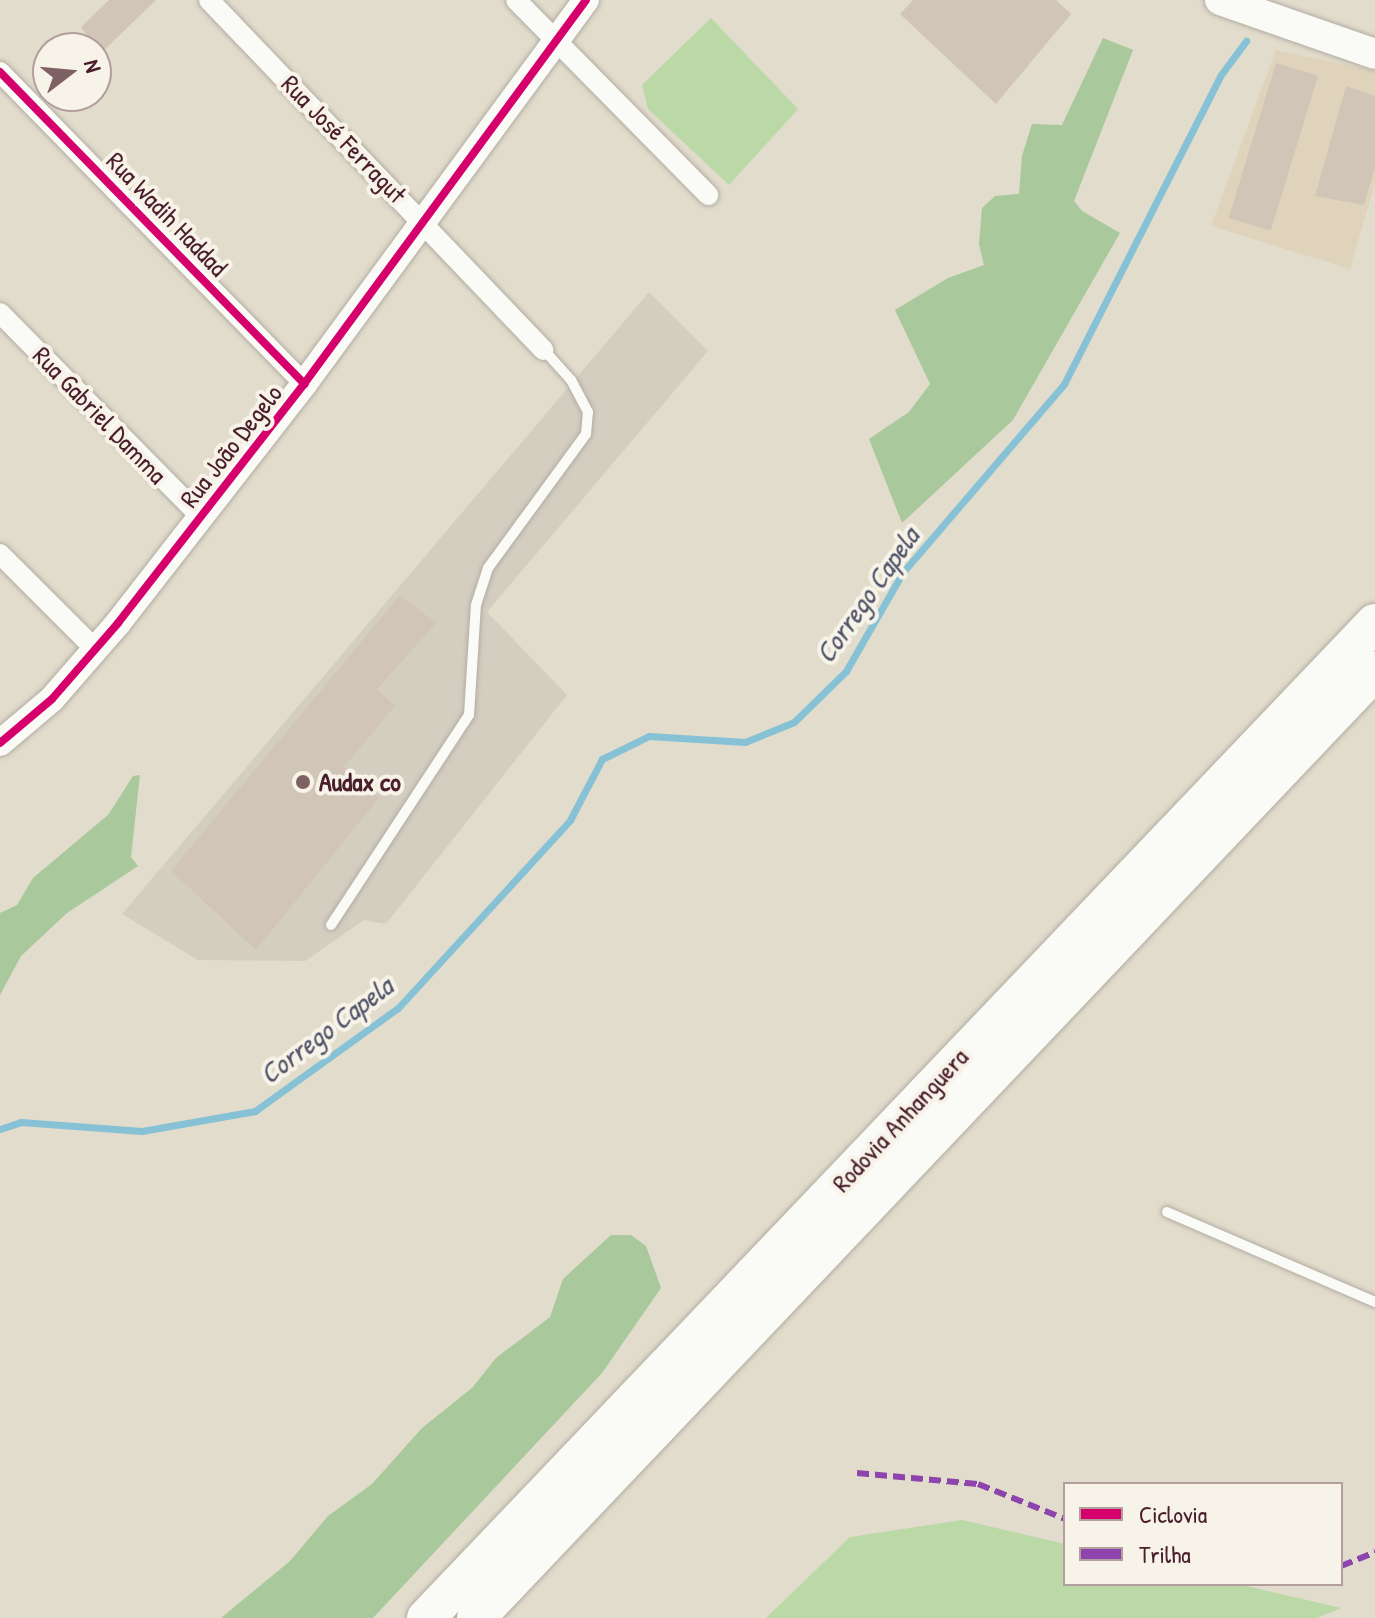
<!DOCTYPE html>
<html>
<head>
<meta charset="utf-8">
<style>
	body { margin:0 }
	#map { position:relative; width:1375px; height:1618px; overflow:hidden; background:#e1dccb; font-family:"Patrick Hand",sans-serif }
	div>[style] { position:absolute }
	.built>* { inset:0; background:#dfd3bc }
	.industrial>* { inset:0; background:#d4cec1 }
	.green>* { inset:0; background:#bad9a7 }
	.forest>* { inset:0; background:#a9c89c }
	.stream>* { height:7px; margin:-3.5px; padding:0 3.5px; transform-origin:3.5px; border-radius:3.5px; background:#86c1d6 }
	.building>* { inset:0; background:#d0c5b7; transform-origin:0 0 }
	.roads { filter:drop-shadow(0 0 2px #b3aca3) drop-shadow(0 0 2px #b3aca3) }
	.service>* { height:10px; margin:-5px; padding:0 5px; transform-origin:5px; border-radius:5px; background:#fafaf7 }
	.minor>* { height:20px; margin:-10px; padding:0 10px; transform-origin:10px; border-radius:10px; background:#fafaf7 }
	.tertiary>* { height:26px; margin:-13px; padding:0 13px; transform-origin:13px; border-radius:13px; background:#fafaf7 }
	.secondary>* { height:30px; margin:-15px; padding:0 15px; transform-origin:15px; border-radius:15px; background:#fafaf7 }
	.motorway>* { height:38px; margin:-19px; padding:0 19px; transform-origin:19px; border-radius:19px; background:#fafaf7 }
	.quiet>* { height:6px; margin-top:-3px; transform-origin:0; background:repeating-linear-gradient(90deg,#8e44ad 0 12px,transparent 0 18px) }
	.cycleway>* { height:8px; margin:-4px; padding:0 4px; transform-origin:4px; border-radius:4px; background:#d6006c }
	.dots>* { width:22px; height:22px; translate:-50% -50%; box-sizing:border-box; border:4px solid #f7f3e8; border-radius:50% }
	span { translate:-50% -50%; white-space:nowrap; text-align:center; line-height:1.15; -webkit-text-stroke:8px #f7f3e8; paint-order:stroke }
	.street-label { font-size:26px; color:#4a1f2b }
	.poi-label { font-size:26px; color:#4a1f2b; font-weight:700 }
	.left { translate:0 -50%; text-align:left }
	.water-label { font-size:28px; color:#515469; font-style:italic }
	.legend { position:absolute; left:1063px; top:1482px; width:280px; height:104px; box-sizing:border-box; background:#f7f3e8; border:2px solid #b29e9c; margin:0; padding:10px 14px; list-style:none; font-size:24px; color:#4a1f2b }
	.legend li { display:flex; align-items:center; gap:16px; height:40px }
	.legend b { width:40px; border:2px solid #b29e9c }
	.north { position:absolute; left:32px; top:32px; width:80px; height:80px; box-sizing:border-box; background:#f7f3e8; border:2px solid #b29e9c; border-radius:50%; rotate:74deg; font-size:22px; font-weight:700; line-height:32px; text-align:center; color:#4a1f2b }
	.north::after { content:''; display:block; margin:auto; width:28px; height:36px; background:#7f6163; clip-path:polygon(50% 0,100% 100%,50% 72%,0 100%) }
</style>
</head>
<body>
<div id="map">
	<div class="built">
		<div style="clip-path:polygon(1276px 50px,1375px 71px,1375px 183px,1350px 269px,1211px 226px)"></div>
	</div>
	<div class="industrial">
		<div style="clip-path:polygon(649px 292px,708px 351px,487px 612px,567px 695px,386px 924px,364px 920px,305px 961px,198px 960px,122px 914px)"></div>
	</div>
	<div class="green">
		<div style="clip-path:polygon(711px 18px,798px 109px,729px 185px,648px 109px,642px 85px)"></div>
		<div style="clip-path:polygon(962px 1520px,1065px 1544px,1065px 1584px,1238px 1584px,1341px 1608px,1317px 1618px,766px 1618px,850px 1537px)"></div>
	</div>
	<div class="forest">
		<div style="clip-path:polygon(1103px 38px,1133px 50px,1074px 201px,1082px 211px,1120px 233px,1013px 420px,902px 523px,869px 439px,909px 412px,930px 384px,895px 310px,948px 278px,984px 265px,979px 244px,982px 208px,995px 196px,1019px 194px,1022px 156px,1032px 124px,1062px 125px)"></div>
		<div style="clip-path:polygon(140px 775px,131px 857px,138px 866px,67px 913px,21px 956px,0 995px,0 913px,17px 905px,33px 878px,108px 815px,133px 776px)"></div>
		<div style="clip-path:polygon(611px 1235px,631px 1235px,646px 1246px,661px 1288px,602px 1373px,373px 1618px,221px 1618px,290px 1561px,328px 1516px,372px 1484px,422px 1428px,472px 1388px,496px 1358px,550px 1317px,563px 1279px)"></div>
	</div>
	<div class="stream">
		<div style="left:0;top:1129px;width:22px;rotate:-18deg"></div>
		<div style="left:21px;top:1122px;width:121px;rotate:4.3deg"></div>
		<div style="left:142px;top:1131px;width:115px;rotate:-10deg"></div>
		<div style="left:255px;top:1111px;width:176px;rotate:-35.8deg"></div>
		<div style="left:398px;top:1008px;width:255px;rotate:-47.5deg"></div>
		<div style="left:570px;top:820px;width:69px;rotate:-62.3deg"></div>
		<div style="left:602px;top:759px;width:52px;rotate:-26.1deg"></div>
		<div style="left:649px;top:736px;width:96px;rotate:3.6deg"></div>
		<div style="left:745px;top:742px;width:53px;rotate:-22.2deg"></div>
		<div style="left:794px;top:722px;width:73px;rotate:-44.4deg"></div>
		<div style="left:846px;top:671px;width:114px;rotate:-60.1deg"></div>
		<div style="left:903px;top:572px;width:248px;rotate:-49.4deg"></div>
		<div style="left:1064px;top:384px;width:345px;rotate:-63.1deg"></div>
		<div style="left:1220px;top:76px;width:44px;rotate:-53.4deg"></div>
	</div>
	<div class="building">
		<div style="clip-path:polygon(109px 0,156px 0,100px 54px,81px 27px)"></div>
		<div style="clip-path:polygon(913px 0,1056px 0,1071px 14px,996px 104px,900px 14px)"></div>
		<div style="left:1276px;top:63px;width:44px;height:162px;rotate:17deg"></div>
		<div style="clip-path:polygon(1346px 86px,1375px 96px,1375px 167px,1364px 205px,1315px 196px)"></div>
		<div style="clip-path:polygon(400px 595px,436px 623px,377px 689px,395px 706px,344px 767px,379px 798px,256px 950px,171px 871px)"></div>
	</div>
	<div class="roads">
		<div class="service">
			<div style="left:331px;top:925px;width:251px;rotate:-56.7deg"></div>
			<div style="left:469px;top:715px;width:110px;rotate:-86.4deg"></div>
			<div style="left:476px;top:605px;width:39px;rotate:-72deg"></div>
			<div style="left:488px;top:568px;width:166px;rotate:-53.8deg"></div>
			<div style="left:586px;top:434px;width:22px;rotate:-85deg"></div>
			<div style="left:588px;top:412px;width:36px;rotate:-118deg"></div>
			<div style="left:571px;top:380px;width:40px;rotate:-132deg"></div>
			<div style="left:1167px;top:1212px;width:227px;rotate:23.4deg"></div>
		</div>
		<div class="minor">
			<div style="left:209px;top:0;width:484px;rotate:46.3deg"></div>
			<div style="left:516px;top:0;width:274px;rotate:45.4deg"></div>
			<div style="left:0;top:72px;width:436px;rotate:45.7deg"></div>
			<div style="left:0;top:313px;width:286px;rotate:45.4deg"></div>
			<div style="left:0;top:554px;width:136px;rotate:45deg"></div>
		</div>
		<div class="tertiary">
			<div style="left:0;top:743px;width:68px;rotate:-40.2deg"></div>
			<div style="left:52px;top:699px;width:101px;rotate:-49deg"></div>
			<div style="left:118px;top:623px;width:303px;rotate:-52.1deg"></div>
			<div style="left:304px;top:384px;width:476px;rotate:-53.7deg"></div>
		</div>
		<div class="secondary">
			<div style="left:1220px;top:0;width:164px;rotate:19.2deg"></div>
		</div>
		<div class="motorway">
			<div style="left:426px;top:1618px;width:1375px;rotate:-46.36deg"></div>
			<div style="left:476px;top:1618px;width:1306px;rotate:-46.49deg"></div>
		</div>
	</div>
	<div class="quiet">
		<div style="left:857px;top:1473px;width:121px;rotate:5.2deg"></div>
		<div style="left:978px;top:1484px;width:94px;rotate:21.9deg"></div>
		<div style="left:1341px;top:1566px;width:37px;rotate:-22deg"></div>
	</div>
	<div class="cycleway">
		<div style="left:0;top:72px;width:436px;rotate:45.7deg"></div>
		<div style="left:0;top:743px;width:68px;rotate:-40.2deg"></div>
		<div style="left:52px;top:699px;width:101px;rotate:-49deg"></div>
		<div style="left:118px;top:623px;width:303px;rotate:-52.1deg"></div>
		<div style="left:304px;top:384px;width:476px;rotate:-53.7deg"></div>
	</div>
	<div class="dots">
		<div style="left:303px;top:782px;background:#7f6163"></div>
	</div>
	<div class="street-label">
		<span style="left:344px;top:139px;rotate:46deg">Rua José Ferragut</span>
		<span style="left:167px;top:214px;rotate:46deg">Rua Wadih Haddad</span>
		<span style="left:100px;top:415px;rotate:46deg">Rua Gabriel Damma</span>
		<span style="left:231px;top:446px;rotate:-52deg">Rua João Degelo</span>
		<span style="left:900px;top:1120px;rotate:-47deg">Rodovia Anhanguera</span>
	</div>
	<div class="poi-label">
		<span class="left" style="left:319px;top:782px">Audax co</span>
	</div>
	<div class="water-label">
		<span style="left:867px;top:595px;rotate:-55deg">Corrego Capela</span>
		<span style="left:326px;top:1030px;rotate:-37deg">Corrego Capela</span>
	</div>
	<ul class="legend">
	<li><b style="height:10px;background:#d6006c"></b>Ciclovia</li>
	<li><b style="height:10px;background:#8e44ad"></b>Trilha</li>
	</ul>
	<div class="north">N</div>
</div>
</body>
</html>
